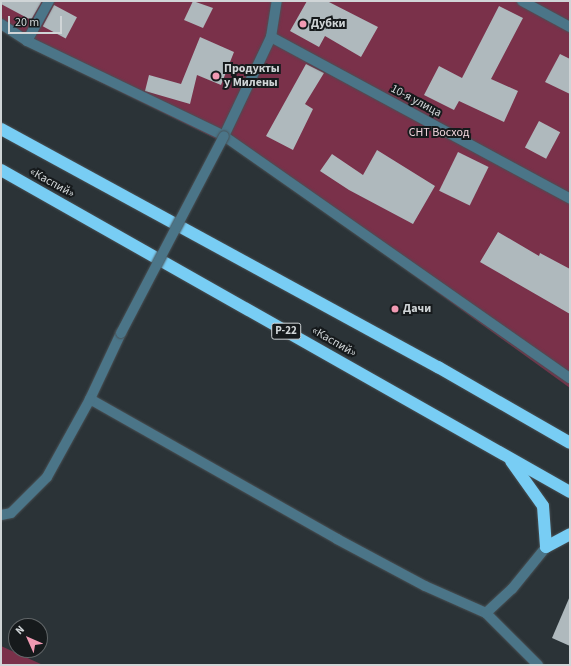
<!DOCTYPE html>
<html>
<head>
<meta charset="utf-8">
<style>
	body { margin:0 }
	#map { position:relative; width:571px; height:666px; overflow:hidden; background:#2b3337; font-family:"Source Sans 3",sans-serif }
	div>[style] { position:absolute }
	.green>* { inset:0; background:#7a314a }
	.building>* { inset:0; background:#afb9bd; transform-origin:0 0 }
	.roads { filter:drop-shadow(0 0 1px #495054) drop-shadow(0 0 1px #495054) }
	.minor>* { height:10px; margin:-5px; padding:0 5px; transform-origin:5px; border-radius:5px; background:#4b7588 }
	.highway>* { height:12px; margin:-6px; padding:0 6px; transform-origin:6px; border-radius:6px; background:#78cdf4 }
	.bridges { filter:drop-shadow(0 0 1px #495054) drop-shadow(0 0 1px #495054) }
	.minor-bridge>* { height:10px; margin:-5px; padding:0 5px; transform-origin:5px; border-radius:5px; background:#4b7588 }
	.dots>* { width:11px; height:11px; translate:-50% -50%; box-sizing:border-box; border:2px solid #161a1c; border-radius:50% }
	span { translate:-50% -50%; white-space:nowrap; text-align:center; line-height:1.15; -webkit-text-stroke:4px #161a1c; paint-order:stroke }
	.shield-label span { padding:1px 3px; background:#161a1c; border:1px solid; border-radius:3px; -webkit-text-stroke-width:0 }
	.shield-label { font-size:11px; color:#d0d5d7; font-weight:700 }
	.poi-label { font-size:12px; color:#d0d5d7; font-weight:700 }
	.left { translate:0 -50%; text-align:left }
	.street-label { font-size:12px; color:#d0d5d7 }
	.park-label { font-size:12px; color:#f1d6dd }
	.frame { position:absolute; inset:0; border:2px solid #d0d5d7; pointer-events:none }
	.north { position:absolute; left:8px; top:618px; width:40px; height:40px; box-sizing:border-box; background:#161a1c; border:1px solid #606567; border-radius:50%; rotate:315deg; font-size:11px; font-weight:700; line-height:16px; text-align:center; color:#d0d5d7 }
	.north::after { content:''; display:block; margin:auto; width:14px; height:18px; background:#f19ab3; clip-path:polygon(50% 0,100% 100%,50% 72%,0 100%) }
	.scale { position:absolute; left:8px; top:16px; width:54px; height:18px; box-sizing:border-box; border:2px solid #d0d5d7; border-top:0; padding-left:5px; font-size:12px; line-height:14px; white-space:nowrap; color:#d0d5d7; -webkit-text-stroke:3px #161a1c; paint-order:stroke }
</style>
</head>
<body>
<div id="map">
	<div class="green">
		<div style="clip-path:polygon(1px 1px,570px 1px,570px 388px,243px 152px,33px 49px,1px 30px)"></div>
		<div style="clip-path:polygon(1px 646px,43px 665px,1px 665px)"></div>
	</div>
	<div class="building">
		<div style="clip-path:polygon(1px 1px,42px 1px,31px 20px,1px 4px)"></div>
		<div style="clip-path:polygon(193px 1px,213px 8px,203px 28px,184px 20px)"></div>
		<div style="clip-path:polygon(307px 1px,327px 1px,378px 27px,361px 57px,325px 36px,319px 47px,290px 31px)"></div>
		<div style="left:54px;top:5px;width:26px;height:24px;rotate:28deg"></div>
		<div style="clip-path:polygon(499px 6px,523px 18px,491px 79px,518px 91px,504px 122px,459px 101px,454px 110px,424px 95px,439px 66px,462px 78px)"></div>
		<div style="clip-path:polygon(200px 37px,234px 52px,221px 85px,197px 75px,190px 104px,145px 91px,149px 75px,181px 84px)"></div>
		<div style="clip-path:polygon(560px 54px,570px 59px,570px 94px,545px 82px)"></div>
		<div style="clip-path:polygon(306px 64px,324px 73px,305px 104px,313px 109px,293px 150px,266px 136px)"></div>
		<div style="left:539px;top:121px;width:24px;height:30px;rotate:28deg"></div>
		<div style="clip-path:polygon(377px 150px,435px 186px,413px 224px,349px 190px,320px 171px,332px 154px,363px 175px)"></div>
		<div style="left:458px;top:152px;width:34px;height:43px;rotate:26deg"></div>
		<div style="clip-path:polygon(498px 232px,539px 256px,540px 253px,570px 269px,570px 314px,480px 262px)"></div>
		<div style="clip-path:polygon(570px 596px,570px 646px,552px 638px)"></div>
	</div>
	<div class="roads">
		<div class="minor">
			<div style="left:522px;top:1px;width:55px;rotate:28.4deg"></div>
			<div style="left:1px;top:24px;width:31px;rotate:33deg"></div>
			<div style="left:27px;top:41px;width:219px;rotate:25.7deg"></div>
			<div style="left:224px;top:136px;width:422px;rotate:35deg"></div>
			<div style="left:271px;top:37px;width:340px;rotate:28.4deg"></div>
			<div style="left:27px;top:41px;width:46px;rotate:-61.2deg"></div>
			<div style="left:224px;top:136px;width:110px;rotate:-64.6deg"></div>
			<div style="left:271px;top:37px;width:36px;rotate:-81deg"></div>
			<div style="left:121px;top:333px;width:73px;rotate:115.2deg"></div>
			<div style="left:90px;top:399px;width:284px;rotate:29.5deg"></div>
			<div style="left:337px;top:539px;width:100px;rotate:28.1deg"></div>
			<div style="left:425px;top:586px;width:67px;rotate:23.9deg"></div>
			<div style="left:1px;top:515px;width:10px;rotate:-11deg"></div>
			<div style="left:11px;top:513px;width:51px;rotate:-45deg"></div>
			<div style="left:47px;top:477px;width:89px;rotate:-61.1deg"></div>
			<div style="left:538px;top:665px;width:74px;rotate:-135deg"></div>
			<div style="left:486px;top:613px;width:35px;rotate:-43deg"></div>
			<div style="left:512px;top:589px;width:54px;rotate:-51deg"></div>
		</div>
		<div class="highway">
			<div style="left:1px;top:129px;width:498px;rotate:28.6deg"></div>
			<div style="left:438px;top:367px;width:152px;rotate:29.9deg"></div>
			<div style="left:1px;top:170px;width:654px;rotate:29.51deg"></div>
			<div style="left:511px;top:461px;width:55px;rotate:54.6deg"></div>
			<div style="left:543px;top:506px;width:41px;rotate:85.8deg"></div>
			<div style="left:546px;top:547px;width:27px;rotate:-28deg"></div>
		</div>
	</div>
	<div class="bridges">
		<div class="minor-bridge">
			<div style="left:121px;top:333px;width:222px;rotate:-62.4deg"></div>
		</div>
	</div>
	<div class="dots">
		<div style="left:303px;top:24px;background:#f19ab3"></div>
		<div style="left:216px;top:76px;background:#f19ab3"></div>
		<div style="left:395px;top:309px;background:#f19ab3"></div>
	</div>
	<div class="shield-label">
		<span style="left:286px;top:331px">Р-22</span>
	</div>
	<div class="poi-label">
		<span class="left" style="left:311px;top:24px">Дубки</span>
		<span class="left" style="left:224px;top:76px">Продукты<br>у Милены</span>
		<span class="left" style="left:403px;top:309px">Дачи</span>
	</div>
	<div class="street-label">
		<span style="left:416px;top:101px;rotate:28deg">10-я улица</span>
		<span style="left:52px;top:183px;rotate:29deg">«Каспий»</span>
		<span style="left:334px;top:342px;rotate:30deg">«Каспий»</span>
	</div>
	<div class="park-label">
		<span style="left:439px;top:133px">СНТ Восход</span>
	</div>
	<div class="frame"></div>
	<div class="north">N</div>
	<div class="scale">20 m</div>
</div>
</body>
</html>
